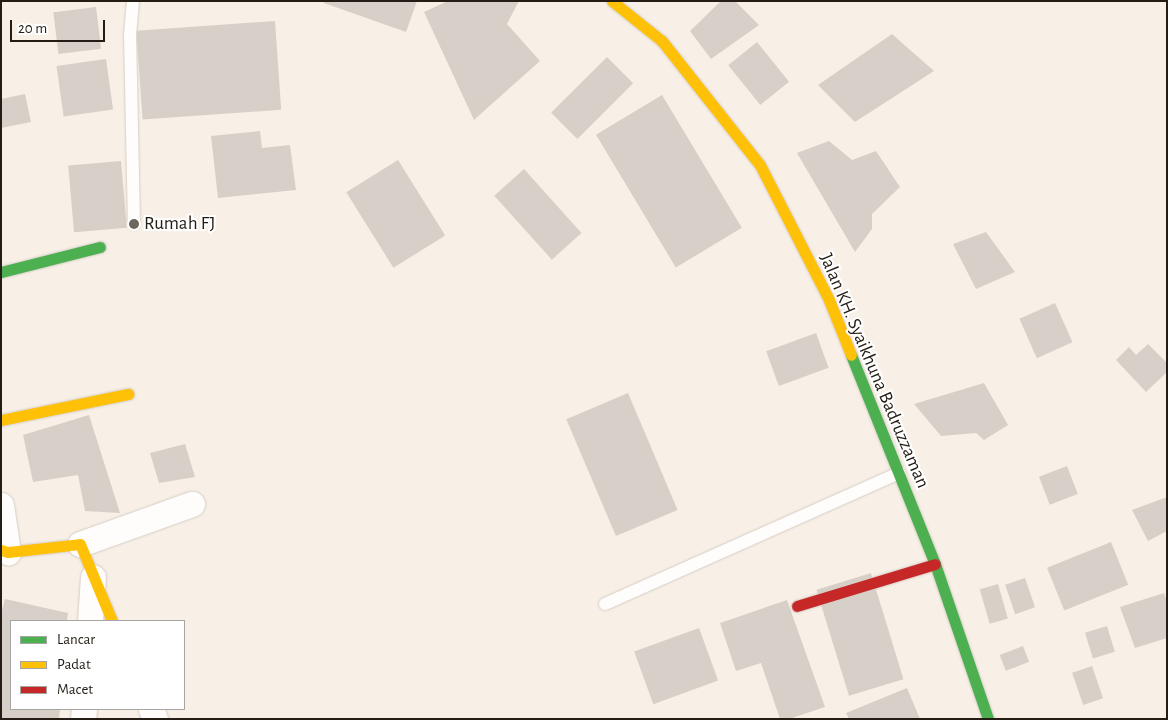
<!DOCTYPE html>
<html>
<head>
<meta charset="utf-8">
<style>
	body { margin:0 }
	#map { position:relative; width:1168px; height:720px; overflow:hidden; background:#f8f0e7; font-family:"Alegreya Sans",sans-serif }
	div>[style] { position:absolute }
	.building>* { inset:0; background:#d7d0c8; transform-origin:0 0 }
	.roads { filter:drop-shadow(0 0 1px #d5cec6) drop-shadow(0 0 1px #d5cec6) }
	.lane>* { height:12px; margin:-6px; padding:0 6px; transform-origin:6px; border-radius:6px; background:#fefdfb }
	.street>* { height:25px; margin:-12.5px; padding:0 12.5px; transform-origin:12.5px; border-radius:12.5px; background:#fefdfb }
	.fast>* { height:11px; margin:-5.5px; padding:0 5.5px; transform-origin:5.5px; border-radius:5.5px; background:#4caf50 }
	.slow>* { height:11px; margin:-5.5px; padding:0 5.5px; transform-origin:5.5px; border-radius:5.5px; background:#ffc107 }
	.jam>* { height:11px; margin:-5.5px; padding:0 5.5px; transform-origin:5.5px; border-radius:5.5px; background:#c62828 }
	.dots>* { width:14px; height:14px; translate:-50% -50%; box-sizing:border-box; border:2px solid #fff; border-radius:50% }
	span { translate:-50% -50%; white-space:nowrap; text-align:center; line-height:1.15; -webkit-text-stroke:4px #fff; paint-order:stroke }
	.poi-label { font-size:19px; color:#231d15 }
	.left { translate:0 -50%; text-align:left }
	.street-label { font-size:19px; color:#231d15 }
	.frame { position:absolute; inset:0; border:2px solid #231d15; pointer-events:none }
	.legend { position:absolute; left:10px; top:620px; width:175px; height:90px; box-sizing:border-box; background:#fff; border:1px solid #a7a5a1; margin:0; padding:6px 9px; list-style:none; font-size:15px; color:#231d15 }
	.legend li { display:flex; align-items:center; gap:10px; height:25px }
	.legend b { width:25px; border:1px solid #a7a5a1 }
	.scale { position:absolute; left:10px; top:20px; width:95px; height:22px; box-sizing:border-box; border:2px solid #231d15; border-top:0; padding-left:6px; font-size:15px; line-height:18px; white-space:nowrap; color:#231d15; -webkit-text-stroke:4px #fff; paint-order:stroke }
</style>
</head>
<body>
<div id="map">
	<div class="building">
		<div style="clip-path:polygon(324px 1px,417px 1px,406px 32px,324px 3px)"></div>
		<div style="clip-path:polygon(448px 1px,519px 1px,507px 24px,540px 61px,474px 120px,424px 12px)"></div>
		<div style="clip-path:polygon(721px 1px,735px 1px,759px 25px,711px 59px,690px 31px)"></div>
		<div style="left:96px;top:7px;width:42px;height:43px;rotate:83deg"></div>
		<div style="left:275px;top:21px;width:89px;height:139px;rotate:86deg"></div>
		<div style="clip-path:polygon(892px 34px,934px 71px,855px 122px,818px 85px)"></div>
		<div style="left:757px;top:42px;width:51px;height:37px;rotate:51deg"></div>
		<div style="left:607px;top:57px;width:37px;height:79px;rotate:45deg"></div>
		<div style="left:106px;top:59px;width:51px;height:50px;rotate:82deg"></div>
		<div style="clip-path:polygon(25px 94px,31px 122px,1px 128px,1px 99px)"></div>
		<div style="left:662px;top:95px;width:155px;height:77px;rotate:59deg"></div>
		<div style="clip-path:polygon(260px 131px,262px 148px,290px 145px,296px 190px,218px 198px,211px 136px)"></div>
		<div style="clip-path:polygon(829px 141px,852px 160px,876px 151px,900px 187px,872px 214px,872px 229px,855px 252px,797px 153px)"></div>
		<div style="left:398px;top:160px;width:89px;height:61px;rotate:58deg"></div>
		<div style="left:121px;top:161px;width:67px;height:53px;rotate:85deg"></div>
		<div style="left:524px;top:169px;width:86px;height:40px;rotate:48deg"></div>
		<div style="clip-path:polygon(986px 232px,1015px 272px,976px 289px,953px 244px)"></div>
		<div style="left:1055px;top:303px;width:43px;height:39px;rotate:66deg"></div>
		<div style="left:816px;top:333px;width:37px;height:53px;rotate:70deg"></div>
		<div style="clip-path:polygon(1148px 344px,1167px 363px,1167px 372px,1146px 392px,1116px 360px,1129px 347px,1136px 355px)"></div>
		<div style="clip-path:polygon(984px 383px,1008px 425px,984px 440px,976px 433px,941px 436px,914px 404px)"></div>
		<div style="left:628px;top:393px;width:127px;height:67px;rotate:67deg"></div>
		<div style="clip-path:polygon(89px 415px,120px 513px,85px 511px,78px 475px,33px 482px,23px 435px)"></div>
		<div style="clip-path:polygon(185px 444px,195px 477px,159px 483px,150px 453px)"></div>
		<div style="left:1067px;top:466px;width:30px;height:30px;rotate:69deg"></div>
		<div style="clip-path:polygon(1167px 497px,1167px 531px,1148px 541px,1132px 510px)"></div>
		<div style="left:1111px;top:542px;width:46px;height:69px;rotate:68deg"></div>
		<div style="left:871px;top:573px;width:111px;height:57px;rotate:73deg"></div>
		<div style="left:1025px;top:578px;width:31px;height:21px;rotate:71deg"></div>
		<div style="left:998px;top:584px;width:36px;height:19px;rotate:74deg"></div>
		<div style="clip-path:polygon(1164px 593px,1167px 602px,1167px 638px,1135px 648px,1120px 607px)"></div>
		<div style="clip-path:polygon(5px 599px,68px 613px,67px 621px,11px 621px,11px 709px,60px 709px,59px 719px,1px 719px,1px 614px)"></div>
		<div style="clip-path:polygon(787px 600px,825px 707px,789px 719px,780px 719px,761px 663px,736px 671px,720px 623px)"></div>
		<div style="left:1107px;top:626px;width:27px;height:23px;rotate:73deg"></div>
		<div style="left:699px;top:628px;width:56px;height:69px;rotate:70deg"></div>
		<div style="left:1023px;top:646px;width:17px;height:25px;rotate:69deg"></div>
		<div style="left:1092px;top:666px;width:34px;height:21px;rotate:71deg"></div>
		<div style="clip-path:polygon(907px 688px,920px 719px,849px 719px,846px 713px)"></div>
	</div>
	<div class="roads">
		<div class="lane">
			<div style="left:133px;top:1px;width:33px;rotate:95deg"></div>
			<div style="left:130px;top:34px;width:190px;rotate:88.8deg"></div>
			<div style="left:605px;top:604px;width:322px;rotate:-24deg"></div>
		</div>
		<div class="street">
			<div style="left:1px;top:505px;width:48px;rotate:81.5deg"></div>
			<div style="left:80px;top:544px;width:119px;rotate:-19.7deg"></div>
			<div style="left:90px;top:621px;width:44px;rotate:-86.1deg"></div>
			<div style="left:151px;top:709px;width:11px;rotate:68deg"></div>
			<div style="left:83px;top:719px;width:10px;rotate:-84deg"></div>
		</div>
		<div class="fast">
			<div style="left:1px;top:272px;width:102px;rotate:-14.2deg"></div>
			<div style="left:851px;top:355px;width:225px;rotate:68.1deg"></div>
			<div style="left:935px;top:564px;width:164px;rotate:71.1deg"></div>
		</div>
		<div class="slow">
			<div style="left:612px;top:1px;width:64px;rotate:38.7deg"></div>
			<div style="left:662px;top:41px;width:158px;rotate:51.7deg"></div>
			<div style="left:760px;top:165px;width:152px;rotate:62.9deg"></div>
			<div style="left:829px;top:300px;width:59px;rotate:68.2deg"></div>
			<div style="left:1px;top:420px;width:130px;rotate:-11.6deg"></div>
			<div style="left:1px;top:550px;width:7px;rotate:16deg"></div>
			<div style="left:8px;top:552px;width:72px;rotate:-6.3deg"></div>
			<div style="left:80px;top:544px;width:83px;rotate:67.4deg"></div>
		</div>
		<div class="jam">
			<div style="left:797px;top:606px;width:144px;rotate:-16.9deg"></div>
		</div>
	</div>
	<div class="dots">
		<div style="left:134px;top:224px;background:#6e675e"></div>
	</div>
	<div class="poi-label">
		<span class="left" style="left:144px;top:224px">Rumah FJ</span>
	</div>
	<div class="street-label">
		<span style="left:874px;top:371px;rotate:67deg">Jalan KH. Syaikhuna Badruzzaman</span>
	</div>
	<div class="frame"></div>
	<ul class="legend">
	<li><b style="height:6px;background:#4caf50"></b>Lancar</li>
	<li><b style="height:6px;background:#ffc107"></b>Padat</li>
	<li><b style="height:6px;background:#c62828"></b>Macet</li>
	</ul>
	<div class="scale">20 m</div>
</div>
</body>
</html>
